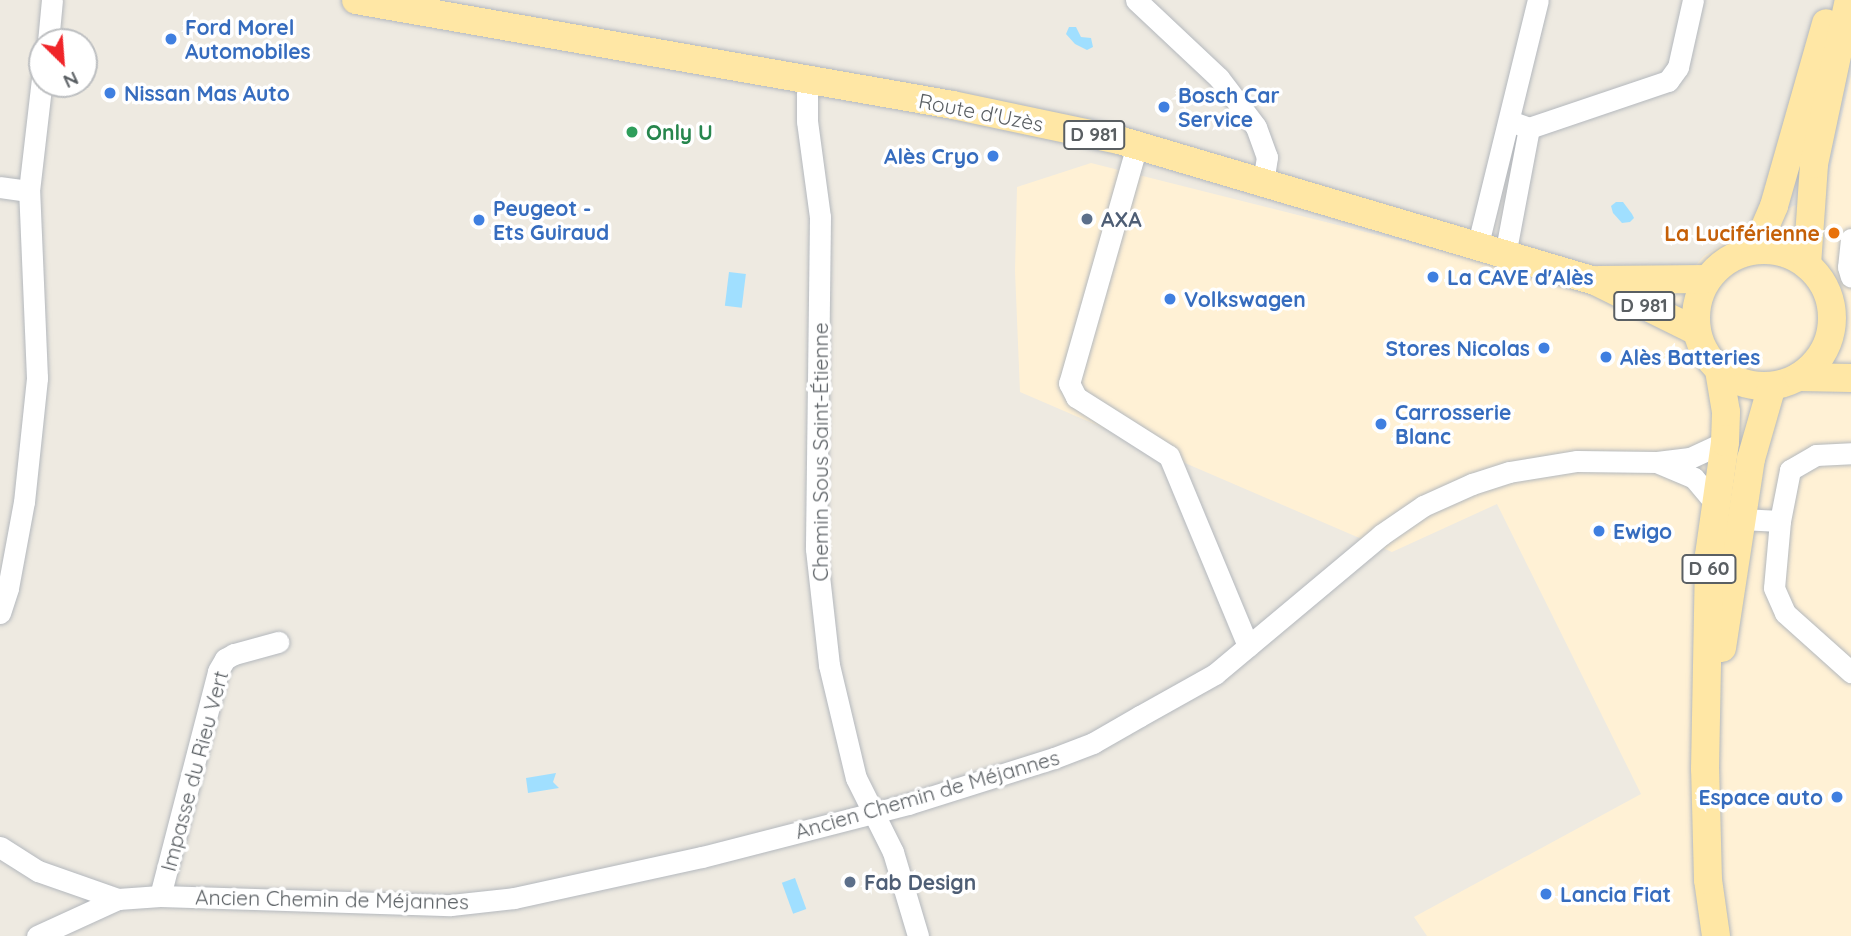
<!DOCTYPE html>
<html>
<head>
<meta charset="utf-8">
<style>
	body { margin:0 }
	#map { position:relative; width:1851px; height:936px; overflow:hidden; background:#eeeae1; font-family:Quicksand,sans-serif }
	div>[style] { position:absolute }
	.commercial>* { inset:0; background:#fff1d5 }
	.water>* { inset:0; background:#a0dfff; transform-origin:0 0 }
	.roads { filter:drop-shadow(0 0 2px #b4b8bd) drop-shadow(0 0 2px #b4b8bd) }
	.minor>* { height:21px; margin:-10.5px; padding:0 10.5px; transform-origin:10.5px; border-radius:10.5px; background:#fff }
	.major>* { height:28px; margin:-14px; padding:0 14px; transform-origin:14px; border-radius:14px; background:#ffe7a5 }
	.major>.ring { margin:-14px; padding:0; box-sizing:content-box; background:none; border:28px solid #ffe7a5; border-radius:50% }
	.dots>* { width:19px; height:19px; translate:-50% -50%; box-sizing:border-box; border:4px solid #fff; border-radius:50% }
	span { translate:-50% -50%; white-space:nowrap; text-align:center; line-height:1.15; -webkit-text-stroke:7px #fff; paint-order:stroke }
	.shield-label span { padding:2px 5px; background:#fff; border:2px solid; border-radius:5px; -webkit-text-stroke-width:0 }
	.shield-label { font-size:19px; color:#5a5f63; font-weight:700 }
	.shop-label { font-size:21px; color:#366cbe; font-weight:700 }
	.left { translate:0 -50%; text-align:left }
	.right { translate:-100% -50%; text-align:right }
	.street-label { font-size:21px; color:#5a5f63 }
	.leisure-label { font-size:21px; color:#27864d; font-weight:700 }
	.service-label { font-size:21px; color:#4e5e75; font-weight:700 }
	.food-label { font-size:21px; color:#c56008; font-weight:700 }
	.north { position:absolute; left:28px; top:28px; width:70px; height:70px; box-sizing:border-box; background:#fff; border:2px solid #bdbfc1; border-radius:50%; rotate:155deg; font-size:19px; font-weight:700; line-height:28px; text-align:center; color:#5a5f63 }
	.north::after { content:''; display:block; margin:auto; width:24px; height:32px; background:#f02529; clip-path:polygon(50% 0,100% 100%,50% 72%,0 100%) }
</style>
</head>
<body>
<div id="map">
	<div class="commercial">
		<div style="clip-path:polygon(1851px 75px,1851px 936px,1427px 936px,1414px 917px,1641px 794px,1497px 504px,1392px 552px,1020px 392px,1015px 271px,1017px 187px,1091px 163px,1429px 248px,1664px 299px,1704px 256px,1745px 229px,1825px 191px)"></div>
	</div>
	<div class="water">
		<div style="clip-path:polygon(1069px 27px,1076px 27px,1081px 37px,1091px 38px,1093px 47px,1087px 50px,1075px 44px,1066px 34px)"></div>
		<div style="clip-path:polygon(1616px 202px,1623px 202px,1632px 214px,1634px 218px,1630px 222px,1622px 223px,1613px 213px,1611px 206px)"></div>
		<div style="left:729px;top:272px;width:17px;height:34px;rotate:7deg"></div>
		<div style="clip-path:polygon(556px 773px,553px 782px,559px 788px,528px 793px,526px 778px)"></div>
		<div style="left:795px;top:878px;width:33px;height:14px;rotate:70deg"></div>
	</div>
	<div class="roads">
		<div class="minor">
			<div style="left:1136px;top:0;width:114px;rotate:43.2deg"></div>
			<div style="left:1219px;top:78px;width:61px;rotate:52.9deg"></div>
			<div style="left:1256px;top:127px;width:32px;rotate:70deg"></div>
			<div style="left:1267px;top:157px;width:25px;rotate:99deg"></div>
			<div style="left:48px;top:42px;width:42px;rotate:-84.6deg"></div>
			<div style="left:812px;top:80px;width:15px;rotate:110deg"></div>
			<div style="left:807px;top:94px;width:27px;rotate:90deg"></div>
			<div style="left:807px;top:121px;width:97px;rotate:82.3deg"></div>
			<div style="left:820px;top:217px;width:332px;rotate:90.7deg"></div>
			<div style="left:816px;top:549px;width:117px;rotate:83.6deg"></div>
			<div style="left:829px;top:665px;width:116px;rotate:76.6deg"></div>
			<div style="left:856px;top:778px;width:83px;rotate:63.4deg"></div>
			<div style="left:893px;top:852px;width:88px;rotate:73.4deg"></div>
			<div style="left:1510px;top:121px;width:20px;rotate:20deg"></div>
			<div style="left:1529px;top:128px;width:147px;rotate:-18.7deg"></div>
			<div style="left:1668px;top:81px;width:17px;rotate:-54deg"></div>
			<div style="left:1678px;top:67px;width:69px;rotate:-77.4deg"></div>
			<div style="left:1137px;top:145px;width:248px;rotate:105.9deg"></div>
			<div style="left:1069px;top:383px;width:16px;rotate:63deg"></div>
			<div style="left:1076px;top:397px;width:110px;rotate:32.4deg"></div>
			<div style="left:1169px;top:456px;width:206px;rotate:67.4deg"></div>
			<div style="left:0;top:187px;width:29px;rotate:8deg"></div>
			<div style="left:1851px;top:239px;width:28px;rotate:96deg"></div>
			<div style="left:1848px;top:267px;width:10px;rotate:73deg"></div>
			<div style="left:1477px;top:248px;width:255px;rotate:-76.2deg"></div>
			<div style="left:1505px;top:255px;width:129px;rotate:-79.3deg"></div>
			<div style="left:1659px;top:463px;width:38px;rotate:23deg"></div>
			<div style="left:1694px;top:478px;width:34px;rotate:50deg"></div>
			<div style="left:1741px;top:519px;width:39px;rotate:3deg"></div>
			<div style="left:1780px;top:521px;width:52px;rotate:-78.9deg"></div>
			<div style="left:1790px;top:470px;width:30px;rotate:-30deg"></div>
			<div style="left:1816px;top:455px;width:35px;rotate:-3deg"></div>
			<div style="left:1780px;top:521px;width:67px;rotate:95.1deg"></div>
			<div style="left:1774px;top:588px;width:27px;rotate:66deg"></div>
			<div style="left:1785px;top:613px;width:89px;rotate:41.8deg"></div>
			<div style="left:0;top:613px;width:26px;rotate:-72deg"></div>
			<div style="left:8px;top:588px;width:87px;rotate:-79.5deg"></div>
			<div style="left:24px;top:502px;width:125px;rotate:-84deg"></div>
			<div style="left:37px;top:378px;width:187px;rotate:-92.4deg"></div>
			<div style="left:29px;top:191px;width:113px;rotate:-83.4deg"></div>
			<div style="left:0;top:847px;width:45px;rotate:32.3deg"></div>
			<div style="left:38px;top:871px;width:85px;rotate:19.3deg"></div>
			<div style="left:160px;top:896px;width:232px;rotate:-75.5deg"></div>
			<div style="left:218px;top:671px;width:14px;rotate:-60deg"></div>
			<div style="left:225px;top:659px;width:10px;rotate:-29deg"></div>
			<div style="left:234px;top:654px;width:46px;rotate:-15.3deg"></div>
			<div style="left:37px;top:936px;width:89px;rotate:-24.6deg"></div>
			<div style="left:118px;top:899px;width:42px;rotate:-4.1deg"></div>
			<div style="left:160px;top:896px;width:291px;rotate:1.8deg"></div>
			<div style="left:451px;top:905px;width:63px;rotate:-6.3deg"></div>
			<div style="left:514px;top:898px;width:192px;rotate:-12.3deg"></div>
			<div style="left:702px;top:857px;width:213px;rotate:-14.4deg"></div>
			<div style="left:908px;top:804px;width:153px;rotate:-17.5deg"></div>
			<div style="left:1054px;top:758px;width:42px;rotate:-21deg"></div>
			<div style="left:1093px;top:743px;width:54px;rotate:-29.9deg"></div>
			<div style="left:1140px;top:716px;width:86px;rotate:-29.2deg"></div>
			<div style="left:1215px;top:674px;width:217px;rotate:-39.9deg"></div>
			<div style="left:1381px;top:535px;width:51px;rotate:-34.6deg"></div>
			<div style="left:1423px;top:506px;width:54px;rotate:-24.2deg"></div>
			<div style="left:1472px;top:484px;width:39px;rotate:-18deg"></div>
			<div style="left:1509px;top:472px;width:69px;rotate:-9.2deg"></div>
			<div style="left:1577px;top:461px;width:80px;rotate:0.7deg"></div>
			<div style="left:1657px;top:462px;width:33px;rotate:-7deg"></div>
			<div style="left:1690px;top:458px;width:38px;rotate:-25deg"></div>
		</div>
		<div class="major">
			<div style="left:356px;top:0;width:606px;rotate:9.98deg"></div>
			<div style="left:953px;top:105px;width:170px;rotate:11.9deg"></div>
			<div style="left:1119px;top:140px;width:494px;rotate:16.5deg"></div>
			<div style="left:1593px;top:280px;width:115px;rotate:26.3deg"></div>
			<div class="ring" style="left:1696px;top:250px;width:108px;height:108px"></div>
			<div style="left:1755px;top:250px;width:48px;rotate:-66.6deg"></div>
			<div style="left:1774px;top:206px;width:190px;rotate:-74.1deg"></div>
			<div style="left:1807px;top:265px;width:101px;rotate:-86deg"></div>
			<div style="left:1814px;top:164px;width:168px;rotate:-78deg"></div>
			<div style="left:1599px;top:280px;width:108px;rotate:-0.5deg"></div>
			<div style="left:1799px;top:377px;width:52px;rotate:1.1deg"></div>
			<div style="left:1722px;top:648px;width:191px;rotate:-81.3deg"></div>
			<div style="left:1751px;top:459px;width:76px;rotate:-74deg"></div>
			<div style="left:1716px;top:936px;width:57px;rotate:-98.1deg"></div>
			<div style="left:1708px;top:880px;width:111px;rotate:-91.5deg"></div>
			<div style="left:1705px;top:769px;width:214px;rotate:-88.9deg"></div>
			<div style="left:1709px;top:555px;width:114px;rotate:-81.9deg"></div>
			<div style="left:1725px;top:442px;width:30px;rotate:-88deg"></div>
			<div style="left:1726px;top:412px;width:43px;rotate:-99.5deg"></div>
		</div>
	</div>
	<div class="dots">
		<div style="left:171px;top:39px;background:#3f7fe0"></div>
		<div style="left:110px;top:93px;background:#3f7fe0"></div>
		<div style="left:1164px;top:107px;background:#3f7fe0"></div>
		<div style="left:632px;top:132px;background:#2e9e5b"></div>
		<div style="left:993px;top:156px;background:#3f7fe0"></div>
		<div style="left:1087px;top:219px;background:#5c6f8a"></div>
		<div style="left:479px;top:220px;background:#3f7fe0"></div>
		<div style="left:1834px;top:233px;background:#e8710a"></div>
		<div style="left:1433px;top:277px;background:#3f7fe0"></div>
		<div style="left:1170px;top:299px;background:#3f7fe0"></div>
		<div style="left:1544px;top:348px;background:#3f7fe0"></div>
		<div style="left:1606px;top:357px;background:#3f7fe0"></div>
		<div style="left:1381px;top:424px;background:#3f7fe0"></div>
		<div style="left:1599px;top:531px;background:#3f7fe0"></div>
		<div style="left:1837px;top:797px;background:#3f7fe0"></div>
		<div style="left:850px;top:882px;background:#5c6f8a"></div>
		<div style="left:1546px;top:894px;background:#3f7fe0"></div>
	</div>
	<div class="shield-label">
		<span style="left:1094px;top:135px">D 981</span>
		<span style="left:1644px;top:306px">D 981</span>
		<span style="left:1709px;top:569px">D 60</span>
	</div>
	<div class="shop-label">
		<span class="left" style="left:185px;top:39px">Ford Morel<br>Automobiles</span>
		<span class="left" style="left:124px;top:93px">Nissan Mas Auto</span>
		<span class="left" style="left:1178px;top:107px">Bosch Car<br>Service</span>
		<span class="right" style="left:979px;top:156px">Alès Cryo</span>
		<span class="left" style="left:493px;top:220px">Peugeot -<br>Ets Guiraud</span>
		<span class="left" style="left:1447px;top:277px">La CAVE d'Alès</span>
		<span class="left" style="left:1184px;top:299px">Volkswagen</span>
		<span class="right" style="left:1530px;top:348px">Stores Nicolas</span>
		<span class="left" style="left:1620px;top:357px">Alès Batteries</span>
		<span class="left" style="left:1395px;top:424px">Carrosserie<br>Blanc</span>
		<span class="left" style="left:1613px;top:531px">Ewigo</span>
		<span class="right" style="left:1823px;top:797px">Espace auto</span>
		<span class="left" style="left:1560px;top:894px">Lancia Fiat</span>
	</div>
	<div class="street-label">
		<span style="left:981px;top:112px;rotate:11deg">Route d'Uzès</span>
		<span style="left:820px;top:452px;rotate:-90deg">Chemin Sous Saint-Étienne</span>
		<span style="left:194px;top:771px;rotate:-75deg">Impasse du Rieu Vert</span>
		<span style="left:927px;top:794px;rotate:-16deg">Ancien Chemin de Méjannes</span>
		<span style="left:332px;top:899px;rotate:1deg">Ancien Chemin de Méjannes</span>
	</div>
	<div class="leisure-label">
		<span class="left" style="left:646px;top:132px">Only U</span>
	</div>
	<div class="service-label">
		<span class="left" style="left:1101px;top:219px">AXA</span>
		<span class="left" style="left:864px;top:882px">Fab Design</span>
	</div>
	<div class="food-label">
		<span class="right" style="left:1820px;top:233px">La Luciférienne</span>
	</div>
	<div class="north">N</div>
</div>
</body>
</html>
